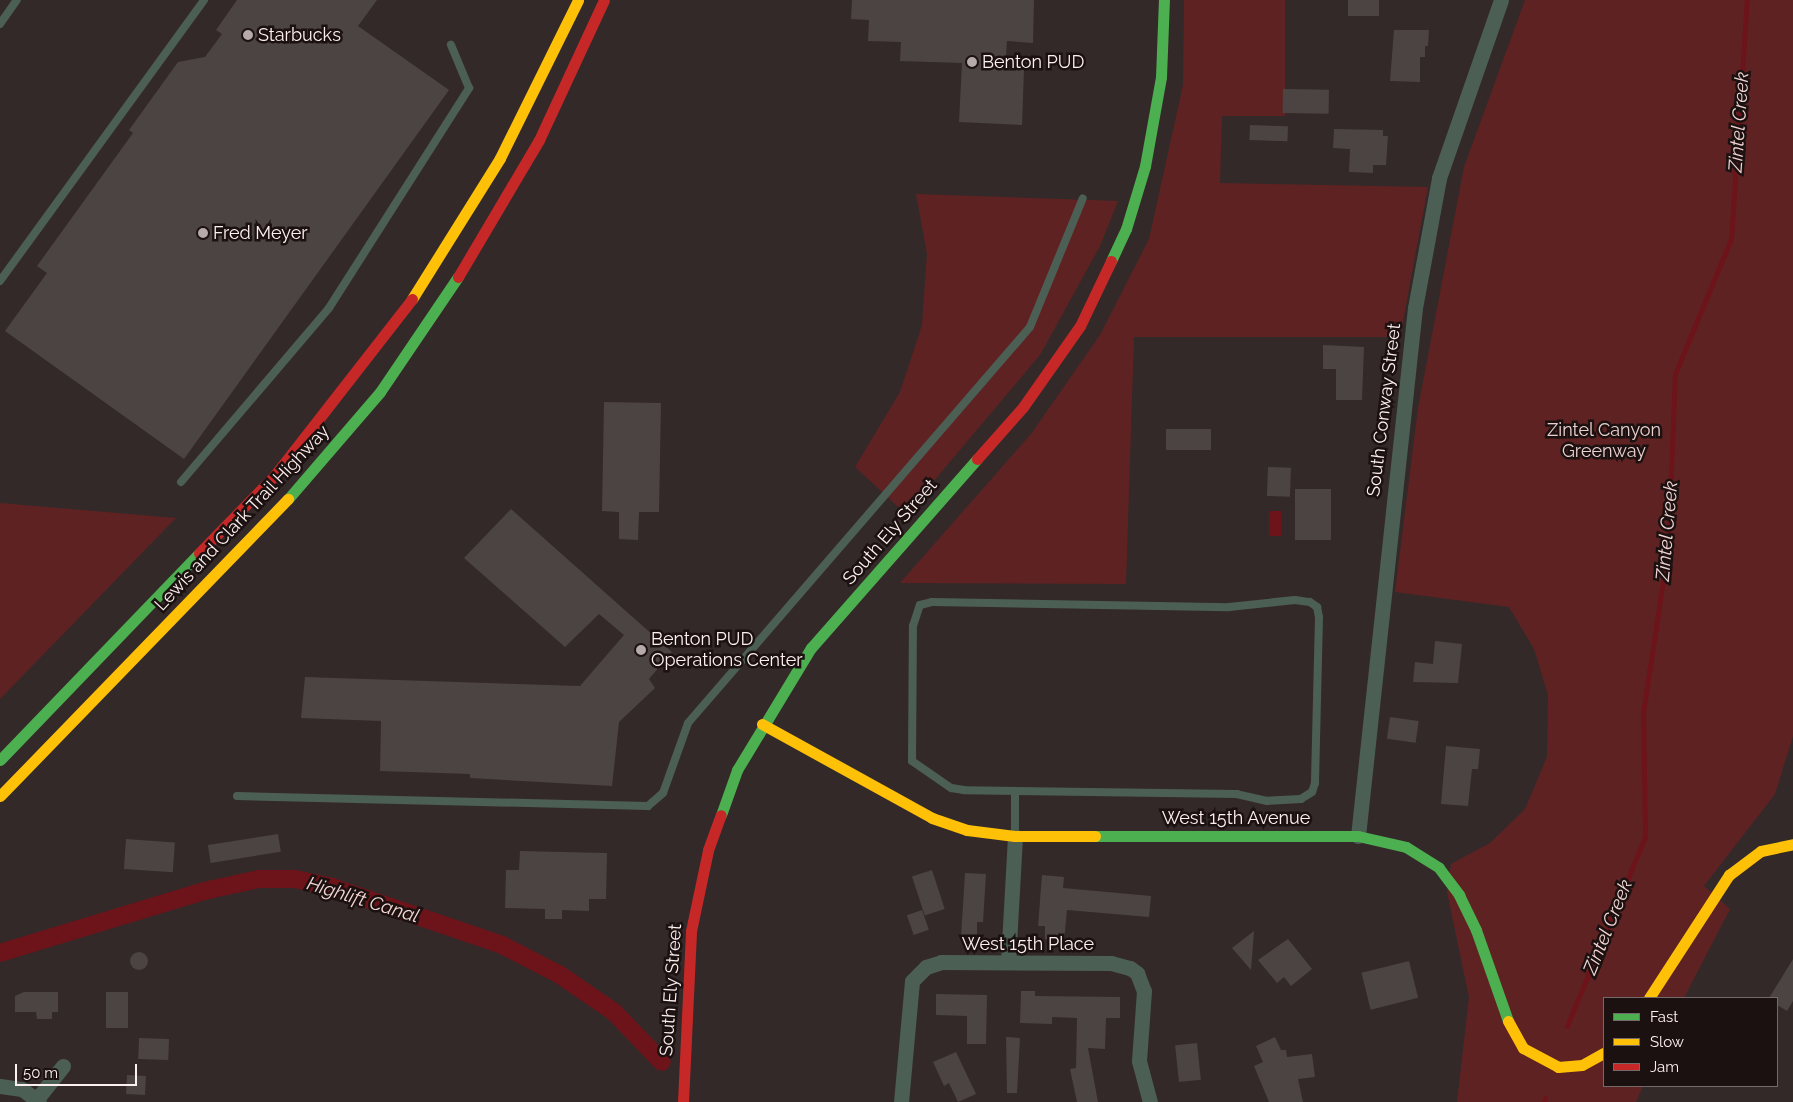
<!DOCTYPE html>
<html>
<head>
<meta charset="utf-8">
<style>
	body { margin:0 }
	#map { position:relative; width:1793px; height:1102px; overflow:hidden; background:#342929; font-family:Raleway,sans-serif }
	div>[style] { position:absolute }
	.green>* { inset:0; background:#5f2222 }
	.water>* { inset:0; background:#6c141a; transform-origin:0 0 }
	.stream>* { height:5px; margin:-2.5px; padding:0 2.5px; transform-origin:2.5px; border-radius:2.5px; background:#6c141a }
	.canal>* { height:18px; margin:-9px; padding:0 9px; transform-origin:9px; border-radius:9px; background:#6c141a }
	.building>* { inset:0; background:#4c4343; transform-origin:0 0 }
	.round { border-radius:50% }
	.lane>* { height:8px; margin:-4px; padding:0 4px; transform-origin:4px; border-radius:4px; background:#4c5f54 }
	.street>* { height:15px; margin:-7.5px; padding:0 7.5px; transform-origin:7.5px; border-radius:7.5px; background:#4c5f54 }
	.fast>* { height:11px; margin:-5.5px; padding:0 5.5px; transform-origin:5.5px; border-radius:5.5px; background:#4caf50 }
	.slow>* { height:11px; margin:-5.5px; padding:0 5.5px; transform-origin:5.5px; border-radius:5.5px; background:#ffc107 }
	.jam>* { height:11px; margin:-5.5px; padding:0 5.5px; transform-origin:5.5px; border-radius:5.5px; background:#c62828 }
	.dots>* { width:14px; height:14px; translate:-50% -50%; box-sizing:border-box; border:2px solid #1a1110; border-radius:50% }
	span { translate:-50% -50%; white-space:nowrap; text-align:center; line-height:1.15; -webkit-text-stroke:5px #1a1110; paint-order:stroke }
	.poi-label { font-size:18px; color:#fef0ef }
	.left { translate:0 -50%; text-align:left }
	.street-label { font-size:18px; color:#fef0ef }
	.park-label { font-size:18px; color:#ecd0ce }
	.water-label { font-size:19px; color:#f3d6d4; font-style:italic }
	.legend { position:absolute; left:1603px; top:997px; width:175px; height:90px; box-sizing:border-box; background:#1a1110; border:1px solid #756a69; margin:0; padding:6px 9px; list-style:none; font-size:15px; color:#fef0ef }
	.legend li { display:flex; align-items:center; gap:10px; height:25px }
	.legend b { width:25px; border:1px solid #756a69 }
	.scale { position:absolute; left:15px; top:1064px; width:122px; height:22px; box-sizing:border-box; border:2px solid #fef0ef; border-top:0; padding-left:6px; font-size:15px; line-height:18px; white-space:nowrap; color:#fef0ef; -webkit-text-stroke:4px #1a1110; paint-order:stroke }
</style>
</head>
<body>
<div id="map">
	<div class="green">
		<div style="clip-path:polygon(1184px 0,1285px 0,1285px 116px,1222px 116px,1220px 183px,1428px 187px,1400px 337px,1134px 337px,1126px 584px,900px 583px,1031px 434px,1100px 335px,1149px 239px,1183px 85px)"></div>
		<div style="clip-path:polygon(1525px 0,1793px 0,1793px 736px,1775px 794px,1704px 886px,1730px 909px,1684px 998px,1604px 998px,1604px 1086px,1643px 1086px,1636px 1102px,1457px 1102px,1469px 997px,1447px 892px,1451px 864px,1490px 843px,1525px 809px,1547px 757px,1548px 695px,1534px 649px,1509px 607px,1395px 592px,1418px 408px,1464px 167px)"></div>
		<div style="clip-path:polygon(916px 194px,1118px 201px,1100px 246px,1040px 355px,906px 514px,855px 467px,900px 392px,922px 325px,927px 254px)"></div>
		<div style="clip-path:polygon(0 503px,176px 518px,0 699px)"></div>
	</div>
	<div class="water">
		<div style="left:1269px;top:511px;width:12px;height:25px"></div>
	</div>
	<div class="stream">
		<div style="left:1567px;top:1026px;width:204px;rotate:-67.6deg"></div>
		<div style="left:1645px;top:837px;width:124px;rotate:-90.9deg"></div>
		<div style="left:1643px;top:713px;width:168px;rotate:-81.4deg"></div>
		<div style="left:1668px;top:547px;width:173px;rotate:-87.7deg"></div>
		<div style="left:1675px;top:374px;width:146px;rotate:-67.5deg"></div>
		<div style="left:1731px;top:239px;width:240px;rotate:-86.2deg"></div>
		<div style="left:1544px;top:1102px;width:4px;rotate:-76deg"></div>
	</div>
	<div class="canal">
		<div style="left:0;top:953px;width:213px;rotate:-16.9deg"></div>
		<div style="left:204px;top:891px;width:56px;rotate:-12.3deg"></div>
		<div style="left:259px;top:879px;width:36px"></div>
		<div style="left:295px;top:879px;width:38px;rotate:12deg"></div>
		<div style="left:332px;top:887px;width:180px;rotate:18.8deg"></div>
		<div style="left:502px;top:945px;width:65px;rotate:27.3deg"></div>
		<div style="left:560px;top:975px;width:65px;rotate:34.4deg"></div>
		<div style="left:614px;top:1012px;width:69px;rotate:46.2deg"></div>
	</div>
	<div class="building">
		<div style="clip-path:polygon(237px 0,377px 0,358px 26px,449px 90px,184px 459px,5px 331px,47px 273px,37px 266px,133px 133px,129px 130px,178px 62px,205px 57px,222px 34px,216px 30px)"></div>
		<div style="clip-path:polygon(852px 0,1034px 0,1033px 43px,1007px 41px,1005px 69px,1024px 69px,1022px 125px,959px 122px,962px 63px,900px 61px,901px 42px,868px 41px,869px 20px,851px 19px)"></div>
		<div style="left:1348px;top:0;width:31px;height:16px"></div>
		<div style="clip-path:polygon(1394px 30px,1429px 30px,1428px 46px,1425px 46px,1425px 57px,1420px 57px,1420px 82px,1390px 81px)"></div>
		<div style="left:1283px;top:89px;width:46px;height:24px;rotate:1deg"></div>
		<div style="left:1250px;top:125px;width:38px;height:15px;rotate:2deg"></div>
		<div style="clip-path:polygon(1334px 129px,1383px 130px,1383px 136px,1388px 136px,1386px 165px,1373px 165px,1373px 173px,1349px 172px,1350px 149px,1333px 148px)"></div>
		<div style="clip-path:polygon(1323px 345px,1364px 347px,1362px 400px,1336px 400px,1336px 369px,1323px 369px)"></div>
		<div style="clip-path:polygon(604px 402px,661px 403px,659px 512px,639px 512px,638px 540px,619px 539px,619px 512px,602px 511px)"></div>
		<div style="left:1166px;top:429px;width:45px;height:21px"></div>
		<div style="left:1268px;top:467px;width:23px;height:29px;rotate:2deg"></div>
		<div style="left:1295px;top:489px;width:36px;height:51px"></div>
		<div style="clip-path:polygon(511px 509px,672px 652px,649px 679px,655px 688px,619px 722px,612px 786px,470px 778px,470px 774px,380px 771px,381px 721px,301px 718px,305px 677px,580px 686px,624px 635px,599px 614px,565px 647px,464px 558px)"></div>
		<div style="clip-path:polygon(1435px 641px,1462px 644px,1458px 683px,1413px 682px,1415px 662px,1433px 664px)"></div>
		<div style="left:1390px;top:717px;width:29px;height:22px;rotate:8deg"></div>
		<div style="clip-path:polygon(1446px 746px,1480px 749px,1478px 769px,1472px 769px,1468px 806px,1441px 804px)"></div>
		<div style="left:278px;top:834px;width:18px;height:71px;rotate:81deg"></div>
		<div style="left:126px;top:839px;width:49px;height:30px;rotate:4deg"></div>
		<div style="clip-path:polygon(520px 851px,607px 853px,606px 899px,589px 899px,589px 911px,562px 910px,562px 919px,545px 919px,545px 909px,505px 908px,506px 870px,519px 870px)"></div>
		<div style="left:932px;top:870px;width:41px;height:21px;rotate:72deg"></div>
		<div style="clip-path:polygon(965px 873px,986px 874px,983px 922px,977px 922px,977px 938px,961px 937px)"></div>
		<div style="clip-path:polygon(1042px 875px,1064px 877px,1063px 888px,1151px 896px,1149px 917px,1067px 910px,1064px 941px,1045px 939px,1045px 926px,1038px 926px)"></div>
		<div style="left:922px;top:910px;width:21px;height:16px;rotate:71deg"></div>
		<div style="clip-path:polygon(1254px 931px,1251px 970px,1232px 948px)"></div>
		<div style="clip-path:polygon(1288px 939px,1312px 969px,1291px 986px,1284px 977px,1277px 983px,1258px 960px)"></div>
		<div class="round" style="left:130px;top:952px;width:18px;height:18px"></div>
		<div style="clip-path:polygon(1793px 959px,1793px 1001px,1787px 1011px,1777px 1005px,1777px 998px,1769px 998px)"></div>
		<div style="left:1409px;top:961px;width:38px;height:49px;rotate:76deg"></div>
		<div style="clip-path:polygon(1021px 991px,1035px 991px,1035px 996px,1120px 997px,1120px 1018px,1106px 1018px,1105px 1049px,1088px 1048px,1098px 1102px,1077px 1102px,1070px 1069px,1076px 1068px,1077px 1018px,1052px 1017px,1052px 1024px,1020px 1023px)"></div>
		<div style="clip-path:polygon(24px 992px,58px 992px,58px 1012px,52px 1012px,52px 1019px,37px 1019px,36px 1012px,15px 1012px,15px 996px)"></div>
		<div style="left:106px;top:992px;width:22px;height:36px"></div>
		<div style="clip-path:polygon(936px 994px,987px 995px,986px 1044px,967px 1044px,967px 1016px,936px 1015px)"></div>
		<div style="clip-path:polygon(1006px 1037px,1020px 1038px,1017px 1093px,1007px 1093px)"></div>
		<div style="clip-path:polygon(1275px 1037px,1281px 1050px,1286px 1050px,1287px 1057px,1312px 1054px,1315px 1077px,1298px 1079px,1303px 1102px,1269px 1102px,1254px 1066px,1263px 1062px,1256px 1046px)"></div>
		<div style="left:139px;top:1038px;width:30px;height:21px;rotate:2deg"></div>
		<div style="left:1197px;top:1043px;width:37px;height:22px;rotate:84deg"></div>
		<div style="clip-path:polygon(956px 1052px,976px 1094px,958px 1102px,949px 1083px,944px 1086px,933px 1062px)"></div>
		<div style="left:127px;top:1075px;width:19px;height:19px;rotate:3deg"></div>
	</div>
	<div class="lane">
		<div style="left:0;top:24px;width:29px;rotate:-55deg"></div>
		<div style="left:0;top:281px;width:347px;rotate:-54deg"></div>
		<div style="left:181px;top:482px;width:228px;rotate:-49.6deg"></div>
		<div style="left:329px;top:308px;width:261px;rotate:-57.5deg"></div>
		<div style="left:469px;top:88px;width:47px;rotate:-112.7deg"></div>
		<div style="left:1295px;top:600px;width:15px;rotate:8deg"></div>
		<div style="left:1310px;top:602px;width:9px;rotate:36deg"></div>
		<div style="left:1317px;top:607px;width:10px;rotate:79deg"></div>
		<div style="left:1319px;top:617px;width:166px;rotate:91.4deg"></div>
		<div style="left:1315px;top:783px;width:9px;rotate:108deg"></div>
		<div style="left:1312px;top:792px;width:13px;rotate:148deg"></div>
		<div style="left:1301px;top:799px;width:34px;rotate:177deg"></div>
		<div style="left:1267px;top:801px;width:31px;rotate:-167deg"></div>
		<div style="left:1237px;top:794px;width:273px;rotate:-179.2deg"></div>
		<div style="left:964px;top:790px;width:13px;rotate:-171deg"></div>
		<div style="left:951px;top:788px;width:47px;rotate:-145.3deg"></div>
		<div style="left:912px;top:761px;width:135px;rotate:-89.6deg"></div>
		<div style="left:913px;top:626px;width:22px;rotate:-72deg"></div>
		<div style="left:920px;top:605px;width:12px;rotate:-14deg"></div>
		<div style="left:932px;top:602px;width:297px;rotate:1deg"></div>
		<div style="left:1229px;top:607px;width:66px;rotate:-6.1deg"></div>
		<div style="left:237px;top:796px;width:411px;rotate:1.4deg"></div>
		<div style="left:648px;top:806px;width:20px;rotate:-41deg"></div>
		<div style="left:663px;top:793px;width:74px;rotate:-70.3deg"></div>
		<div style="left:688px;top:723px;width:523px;rotate:-49.18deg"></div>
		<div style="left:1030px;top:327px;width:139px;rotate:-67.7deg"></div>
		<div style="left:1015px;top:834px;width:42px;rotate:-90deg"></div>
	</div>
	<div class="street">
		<div style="left:1358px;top:836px;width:531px;rotate:-83.84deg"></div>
		<div style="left:1415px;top:308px;width:132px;rotate:-79.5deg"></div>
		<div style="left:1439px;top:178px;width:188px;rotate:-70.8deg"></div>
		<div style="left:1008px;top:962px;width:126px;rotate:-86.8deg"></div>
		<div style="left:0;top:1086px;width:22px;rotate:8deg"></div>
		<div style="left:22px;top:1089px;width:21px;rotate:37deg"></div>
		<div style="left:37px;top:1099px;width:42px;rotate:-51.8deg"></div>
		<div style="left:901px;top:1102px;width:121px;rotate:-84.8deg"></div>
		<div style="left:912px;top:981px;width:20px;rotate:-45deg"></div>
		<div style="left:926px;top:967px;width:16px;rotate:-18deg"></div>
		<div style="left:941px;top:962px;width:170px;rotate:0.3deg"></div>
		<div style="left:1111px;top:963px;width:20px;rotate:15deg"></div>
		<div style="left:1130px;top:968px;width:9px;rotate:36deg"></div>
		<div style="left:1137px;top:973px;width:19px;rotate:69deg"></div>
		<div style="left:1144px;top:991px;width:70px;rotate:94.1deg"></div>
		<div style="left:1139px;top:1061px;width:42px;rotate:75deg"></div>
	</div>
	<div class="fast">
		<div style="left:1111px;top:261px;width:35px;rotate:-65deg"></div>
		<div style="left:1126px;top:229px;width:66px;rotate:-73.2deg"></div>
		<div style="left:1145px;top:166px;width:90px;rotate:-79.8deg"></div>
		<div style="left:1161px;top:77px;width:77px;rotate:-87.8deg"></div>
		<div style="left:288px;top:499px;width:141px;rotate:-49.3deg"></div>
		<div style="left:380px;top:392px;width:139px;rotate:-55.9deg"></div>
		<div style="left:0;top:760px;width:287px;rotate:-46.1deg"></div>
		<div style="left:721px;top:815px;width:48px;rotate:-70.4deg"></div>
		<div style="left:737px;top:770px;width:143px;rotate:-58.8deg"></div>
		<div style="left:811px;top:648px;width:252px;rotate:-48.7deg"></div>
		<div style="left:1095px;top:836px;width:263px"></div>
		<div style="left:1358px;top:836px;width:49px;rotate:12.9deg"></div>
		<div style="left:1406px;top:847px;width:39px;rotate:32deg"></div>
		<div style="left:1439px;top:868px;width:34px;rotate:53deg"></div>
		<div style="left:1459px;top:895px;width:39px;rotate:64deg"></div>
		<div style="left:1476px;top:930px;width:96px;rotate:70.6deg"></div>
	</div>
	<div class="slow">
		<div style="left:412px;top:299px;width:166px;rotate:-58deg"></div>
		<div style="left:500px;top:158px;width:176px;rotate:-63.7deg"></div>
		<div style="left:762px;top:724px;width:194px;rotate:28.9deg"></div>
		<div style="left:932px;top:818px;width:37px;rotate:19deg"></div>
		<div style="left:967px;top:830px;width:48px;rotate:7.1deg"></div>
		<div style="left:1015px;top:836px;width:80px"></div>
		<div style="left:0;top:796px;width:414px;rotate:-45.9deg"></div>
		<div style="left:1649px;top:998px;width:147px;rotate:-57deg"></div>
		<div style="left:1729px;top:875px;width:40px;rotate:-37deg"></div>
		<div style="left:1761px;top:851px;width:33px;rotate:-12deg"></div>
		<div style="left:1508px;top:1021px;width:31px;rotate:61deg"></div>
		<div style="left:1523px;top:1048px;width:40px;rotate:28deg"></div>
		<div style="left:1558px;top:1067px;width:24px;rotate:-5deg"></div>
		<div style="left:1582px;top:1065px;width:25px;rotate:-29deg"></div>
	</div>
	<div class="jam">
		<div style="left:458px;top:277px;width:159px;rotate:-59.4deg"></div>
		<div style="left:539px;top:140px;width:154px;rotate:-65.1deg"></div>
		<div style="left:977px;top:459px;width:69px;rotate:-48.5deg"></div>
		<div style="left:1023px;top:407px;width:99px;rotate:-54.9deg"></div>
		<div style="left:1080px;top:326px;width:72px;rotate:-64.5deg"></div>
		<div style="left:199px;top:553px;width:109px;rotate:-45.7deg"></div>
		<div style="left:275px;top:475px;width:223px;rotate:-52.1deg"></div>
		<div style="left:683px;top:1102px;width:171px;rotate:-87.3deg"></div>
		<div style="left:691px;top:931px;width:83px;rotate:-78.1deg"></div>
		<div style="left:708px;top:850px;width:37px;rotate:-70deg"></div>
	</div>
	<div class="dots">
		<div style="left:248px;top:35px;background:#b7aaaa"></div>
		<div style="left:972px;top:62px;background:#b7aaaa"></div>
		<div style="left:203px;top:233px;background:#b7aaaa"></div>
		<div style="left:641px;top:650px;background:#b7aaaa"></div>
	</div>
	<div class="poi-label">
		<span class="left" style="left:258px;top:35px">Starbucks</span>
		<span class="left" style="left:982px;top:62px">Benton PUD</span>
		<span class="left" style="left:213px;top:233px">Fred Meyer</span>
		<span class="left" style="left:651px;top:650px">Benton PUD<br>Operations Center</span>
	</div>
	<div class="street-label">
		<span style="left:1384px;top:410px;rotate:-83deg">South Conway Street</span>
		<span style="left:242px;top:518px;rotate:-47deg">Lewis and Clark Trail Highway</span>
		<span style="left:890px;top:532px;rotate:-49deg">South Ely Street</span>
		<span style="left:1236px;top:818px">West 15th Avenue</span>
		<span style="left:1028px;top:944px">West 15th Place</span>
		<span style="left:671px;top:990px;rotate:-86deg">South Ely Street</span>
	</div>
	<div class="park-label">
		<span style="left:1604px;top:441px">Zintel Canyon<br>Greenway</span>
	</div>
	<div class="water-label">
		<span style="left:1739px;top:122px;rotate:-86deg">Zintel Creek</span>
		<span style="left:1667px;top:531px;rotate:-85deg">Zintel Creek</span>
		<span style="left:363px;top:900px;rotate:17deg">Highlift Canal</span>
		<span style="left:1608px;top:927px;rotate:-68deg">Zintel Creek</span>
	</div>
	<ul class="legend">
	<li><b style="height:6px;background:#4caf50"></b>Fast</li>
	<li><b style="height:6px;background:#ffc107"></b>Slow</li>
	<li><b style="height:6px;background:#c62828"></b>Jam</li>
	</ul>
	<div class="scale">50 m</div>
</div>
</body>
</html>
